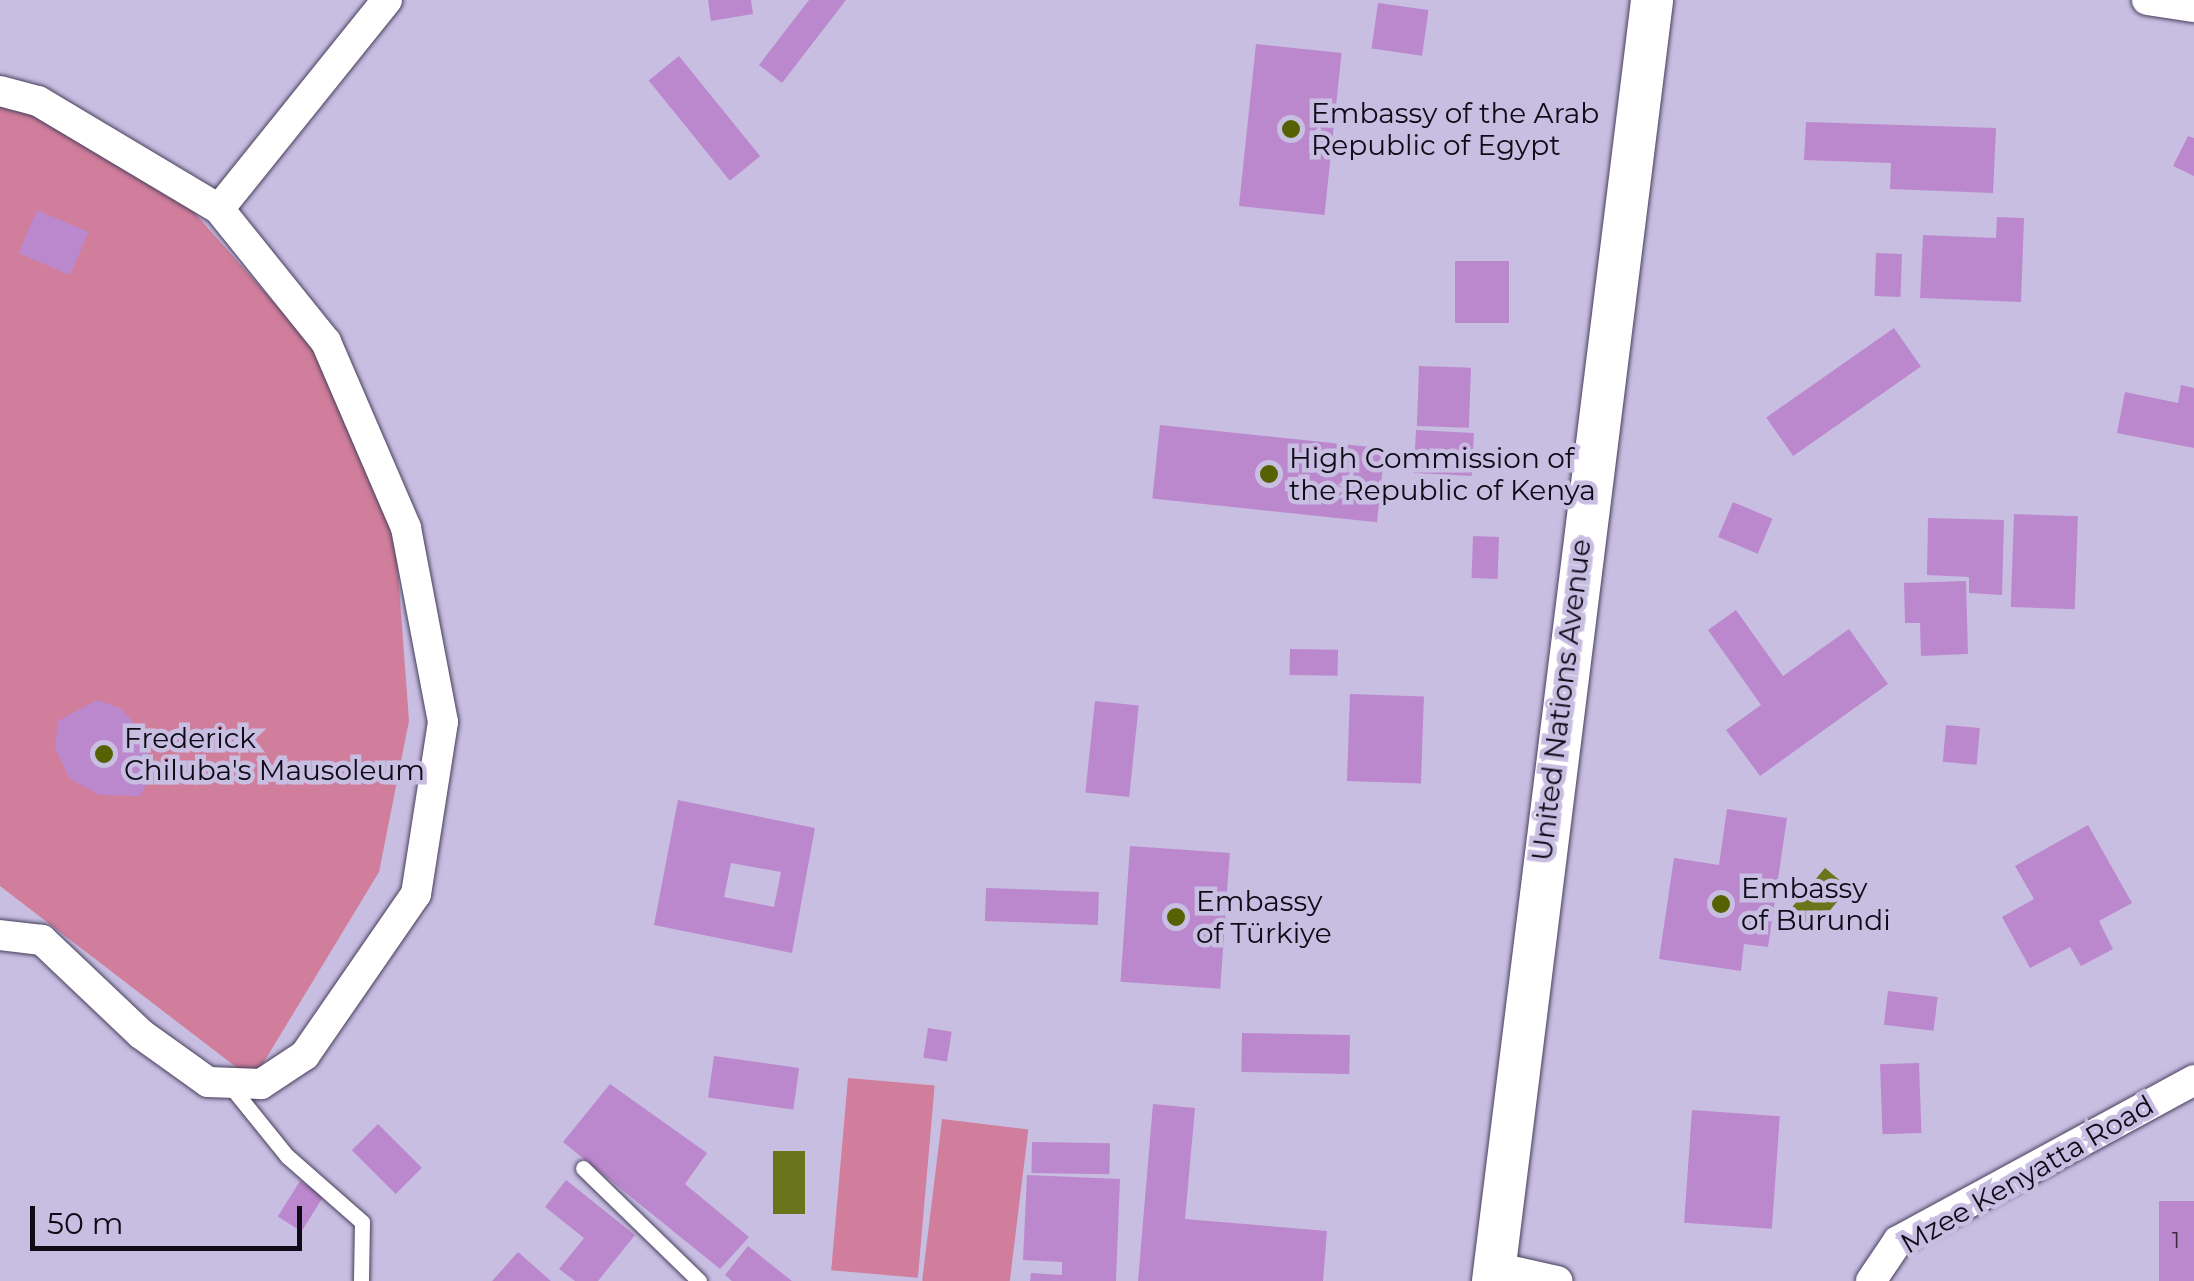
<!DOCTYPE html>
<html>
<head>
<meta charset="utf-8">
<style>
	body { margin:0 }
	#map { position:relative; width:2194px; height:1281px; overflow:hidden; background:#c8bee2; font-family:Montserrat,sans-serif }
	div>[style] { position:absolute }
	.green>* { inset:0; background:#d07e9b; transform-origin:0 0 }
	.water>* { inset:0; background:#68751a; transform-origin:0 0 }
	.building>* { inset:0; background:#bc88cd; transform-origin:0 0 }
	.roads { filter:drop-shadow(0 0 2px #473f5c) drop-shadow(0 0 2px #473f5c) }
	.service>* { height:15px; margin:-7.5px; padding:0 7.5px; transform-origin:7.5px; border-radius:7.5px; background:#fff }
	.minor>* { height:30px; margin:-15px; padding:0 15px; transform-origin:15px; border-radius:15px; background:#fff }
	.secondary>* { height:42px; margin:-21px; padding:0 21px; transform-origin:21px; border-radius:21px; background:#fff }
	.dots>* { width:28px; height:28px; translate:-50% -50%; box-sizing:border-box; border:5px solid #c8bee2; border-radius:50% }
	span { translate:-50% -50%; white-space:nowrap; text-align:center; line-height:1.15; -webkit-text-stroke:9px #c8bee2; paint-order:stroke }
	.number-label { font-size:22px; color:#3a2a44 }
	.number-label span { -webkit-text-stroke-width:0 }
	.poi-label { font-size:28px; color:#0e0b17 }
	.left { translate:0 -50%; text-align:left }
	.street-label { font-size:28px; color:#0e0b17 }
	.scale { position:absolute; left:30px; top:1206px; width:272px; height:45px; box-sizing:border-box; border:5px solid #0e0b17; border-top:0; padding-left:12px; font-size:30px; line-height:35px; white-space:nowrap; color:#0e0b17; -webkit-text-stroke:8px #c8bee2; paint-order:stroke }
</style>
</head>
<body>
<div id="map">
	<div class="green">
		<div style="clip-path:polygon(0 107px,38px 117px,191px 209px,318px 352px,395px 532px,409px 721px,379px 872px,253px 1080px,0 886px)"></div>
		<div style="left:848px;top:1078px;width:87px;height:193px;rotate:5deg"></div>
		<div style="left:942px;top:1119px;width:87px;height:163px;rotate:7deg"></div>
	</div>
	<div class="water">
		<div style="left:1825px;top:868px;width:31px;height:54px;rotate:40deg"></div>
		<div style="left:773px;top:1151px;width:32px;height:63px"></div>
	</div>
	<div class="building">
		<div style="clip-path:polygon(708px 0,751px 0,753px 14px,711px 21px)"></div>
		<div style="clip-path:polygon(809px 0,846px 0,782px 83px,759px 65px)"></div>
		<div style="left:1378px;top:3px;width:51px;height:46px;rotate:8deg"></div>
		<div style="left:1256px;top:44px;width:86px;height:163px;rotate:6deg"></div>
		<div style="left:679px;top:56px;width:129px;height:39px;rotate:51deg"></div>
		<div style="clip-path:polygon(1806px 122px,1996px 128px,1993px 193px,1890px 189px,1891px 163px,1804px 160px)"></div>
		<div style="clip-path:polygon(2188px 136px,2194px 138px,2194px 176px,2173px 166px)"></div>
		<div style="left:37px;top:210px;width:56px;height:47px;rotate:23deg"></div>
		<div style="clip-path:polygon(1997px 217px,2024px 218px,2021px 302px,1920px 298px,1923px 235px,1996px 238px)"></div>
		<div style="left:1876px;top:253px;width:26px;height:43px;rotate:2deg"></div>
		<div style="left:1455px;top:261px;width:54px;height:62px"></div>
		<div style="left:1894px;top:328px;width:47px;height:156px;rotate:55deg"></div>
		<div style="left:1419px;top:366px;width:52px;height:60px;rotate:2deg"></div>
		<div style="clip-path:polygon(2181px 385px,2194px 388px,2194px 448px,2117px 433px,2125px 392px,2178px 403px)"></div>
		<div style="left:1160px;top:425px;width:226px;height:74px;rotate:6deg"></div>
		<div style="left:1416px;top:430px;width:58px;height:43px;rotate:3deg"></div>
		<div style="left:1733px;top:502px;width:43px;height:38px;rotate:23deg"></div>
		<div style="left:2014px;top:514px;width:64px;height:93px;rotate:2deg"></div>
		<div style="clip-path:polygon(1928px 518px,2004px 520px,2002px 595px,1969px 593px,1969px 577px,1927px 575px)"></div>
		<div style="left:1473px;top:536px;width:26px;height:42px;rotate:2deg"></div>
		<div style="clip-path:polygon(1966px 581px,1968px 654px,1921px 656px,1920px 623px,1905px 623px,1904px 583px)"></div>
		<div style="clip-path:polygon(1736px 610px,1783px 676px,1849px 629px,1888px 684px,1760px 776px,1726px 730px,1761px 705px,1708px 630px)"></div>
		<div style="left:1290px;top:649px;width:48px;height:26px;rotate:1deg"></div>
		<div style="left:1350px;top:694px;width:74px;height:87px;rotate:2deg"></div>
		<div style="clip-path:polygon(97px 700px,120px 708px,146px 735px,151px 776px,140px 796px,99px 795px,69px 778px,55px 747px,58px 721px)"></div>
		<div style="left:1095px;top:701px;width:44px;height:92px;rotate:6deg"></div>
		<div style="left:1946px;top:725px;width:34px;height:37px;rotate:5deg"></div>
		<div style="clip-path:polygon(evenodd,678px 800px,815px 828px,792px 953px,654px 925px,678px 800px,731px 863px,781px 872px,774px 907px,724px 897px,731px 863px)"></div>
		<div style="clip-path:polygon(1727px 809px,1787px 818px,1768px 947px,1744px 944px,1741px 971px,1659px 959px,1674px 858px,1719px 865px)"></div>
		<div style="clip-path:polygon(2088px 825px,2132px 903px,2099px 921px,2113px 949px,2081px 966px,2070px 947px,2030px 968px,2002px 917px,2034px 899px,2015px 866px)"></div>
		<div style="left:1130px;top:846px;width:100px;height:136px;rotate:4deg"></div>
		<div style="left:986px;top:888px;width:113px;height:33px;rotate:2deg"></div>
		<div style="left:1888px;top:991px;width:50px;height:34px;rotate:7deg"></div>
		<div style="left:928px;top:1028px;width:24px;height:30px;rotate:9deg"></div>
		<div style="left:1242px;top:1033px;width:108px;height:39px;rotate:1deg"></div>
		<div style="left:714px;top:1056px;width:86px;height:42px;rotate:8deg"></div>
		<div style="left:1919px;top:1063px;width:70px;height:39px;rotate:88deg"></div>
		<div style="clip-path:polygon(610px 1084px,707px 1153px,685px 1184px,749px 1237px,720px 1269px,563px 1142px)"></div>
		<div style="clip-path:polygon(1153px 1104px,1195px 1108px,1185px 1219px,1327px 1231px,1323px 1281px,1138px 1281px)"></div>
		<div style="left:1692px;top:1110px;width:88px;height:113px;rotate:4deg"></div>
		<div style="left:378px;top:1124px;width:62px;height:37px;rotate:45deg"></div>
		<div style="left:1032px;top:1142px;width:78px;height:31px;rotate:1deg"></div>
		<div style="clip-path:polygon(1027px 1175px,1120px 1179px,1116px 1281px,1030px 1281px,1031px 1273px,1062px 1275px,1062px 1262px,1023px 1260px)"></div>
		<div style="clip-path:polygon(566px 1180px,635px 1235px,598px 1281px,575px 1281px,559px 1269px,584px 1238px,545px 1207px)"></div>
		<div style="left:300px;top:1181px;width:28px;height:42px;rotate:32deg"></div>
		<div style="left:2159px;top:1201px;width:35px;height:80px"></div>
		<div style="clip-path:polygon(748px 1246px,792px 1281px,732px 1281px,725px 1275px)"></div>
		<div style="clip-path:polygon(518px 1252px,551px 1281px,492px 1281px)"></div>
	</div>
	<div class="roads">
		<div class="service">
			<div style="left:228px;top:1083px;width:94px;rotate:51.1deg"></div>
			<div style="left:287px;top:1156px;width:100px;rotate:41.3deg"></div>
			<div style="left:362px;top:1222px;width:59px;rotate:91deg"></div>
			<div style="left:583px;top:1168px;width:162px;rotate:44.2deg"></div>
		</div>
		<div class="minor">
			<div style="left:2147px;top:0;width:48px;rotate:8.5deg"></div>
			<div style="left:0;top:91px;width:39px;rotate:15deg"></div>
			<div style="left:38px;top:101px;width:211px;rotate:30.8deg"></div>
			<div style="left:219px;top:209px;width:171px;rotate:51.2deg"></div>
			<div style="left:326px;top:342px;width:202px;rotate:66.7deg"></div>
			<div style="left:406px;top:528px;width:197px;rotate:79.2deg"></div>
			<div style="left:443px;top:722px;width:174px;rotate:98.9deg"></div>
			<div style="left:416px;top:894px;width:196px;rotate:124.6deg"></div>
			<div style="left:305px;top:1055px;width:53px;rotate:146.6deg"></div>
			<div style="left:261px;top:1084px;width:53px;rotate:-177.8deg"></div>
			<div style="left:208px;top:1082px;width:82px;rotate:-144.4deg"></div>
			<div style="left:141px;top:1034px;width:137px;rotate:-136.5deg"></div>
			<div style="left:42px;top:940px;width:42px;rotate:-173.2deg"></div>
			<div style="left:219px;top:209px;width:268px;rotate:-51.2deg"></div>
			<div style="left:1494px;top:1267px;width:65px;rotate:12.5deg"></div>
			<div style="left:1871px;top:1281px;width:48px;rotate:-56deg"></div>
			<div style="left:1898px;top:1241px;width:337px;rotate:-28.5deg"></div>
		</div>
		<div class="secondary">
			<div style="left:1493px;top:1281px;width:1291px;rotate:-82.92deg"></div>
		</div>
	</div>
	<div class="dots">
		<div style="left:1291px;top:129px;background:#566202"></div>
		<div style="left:1269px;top:474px;background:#566202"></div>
		<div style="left:104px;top:754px;background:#566202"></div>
		<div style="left:1721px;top:904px;background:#566202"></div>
		<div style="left:1176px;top:917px;background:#566202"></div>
	</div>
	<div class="number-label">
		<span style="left:2176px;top:1241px">1</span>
	</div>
	<div class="poi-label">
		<span class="left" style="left:1311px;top:129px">Embassy of the Arab<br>Republic of Egypt</span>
		<span class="left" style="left:1289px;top:474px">High Commission of<br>the Republic of Kenya</span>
		<span class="left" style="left:124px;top:754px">Frederick<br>Chiluba's Mausoleum</span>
		<span class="left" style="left:1741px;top:904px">Embassy<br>of Burundi</span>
		<span class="left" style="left:1196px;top:917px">Embassy<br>of Türkiye</span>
	</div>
	<div class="street-label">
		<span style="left:1561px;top:700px;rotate:-83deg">United Nations Avenue</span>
		<span style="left:2027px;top:1174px;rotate:-30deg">Mzee Kenyatta Road</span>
	</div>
	<div class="scale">50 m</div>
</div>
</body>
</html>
